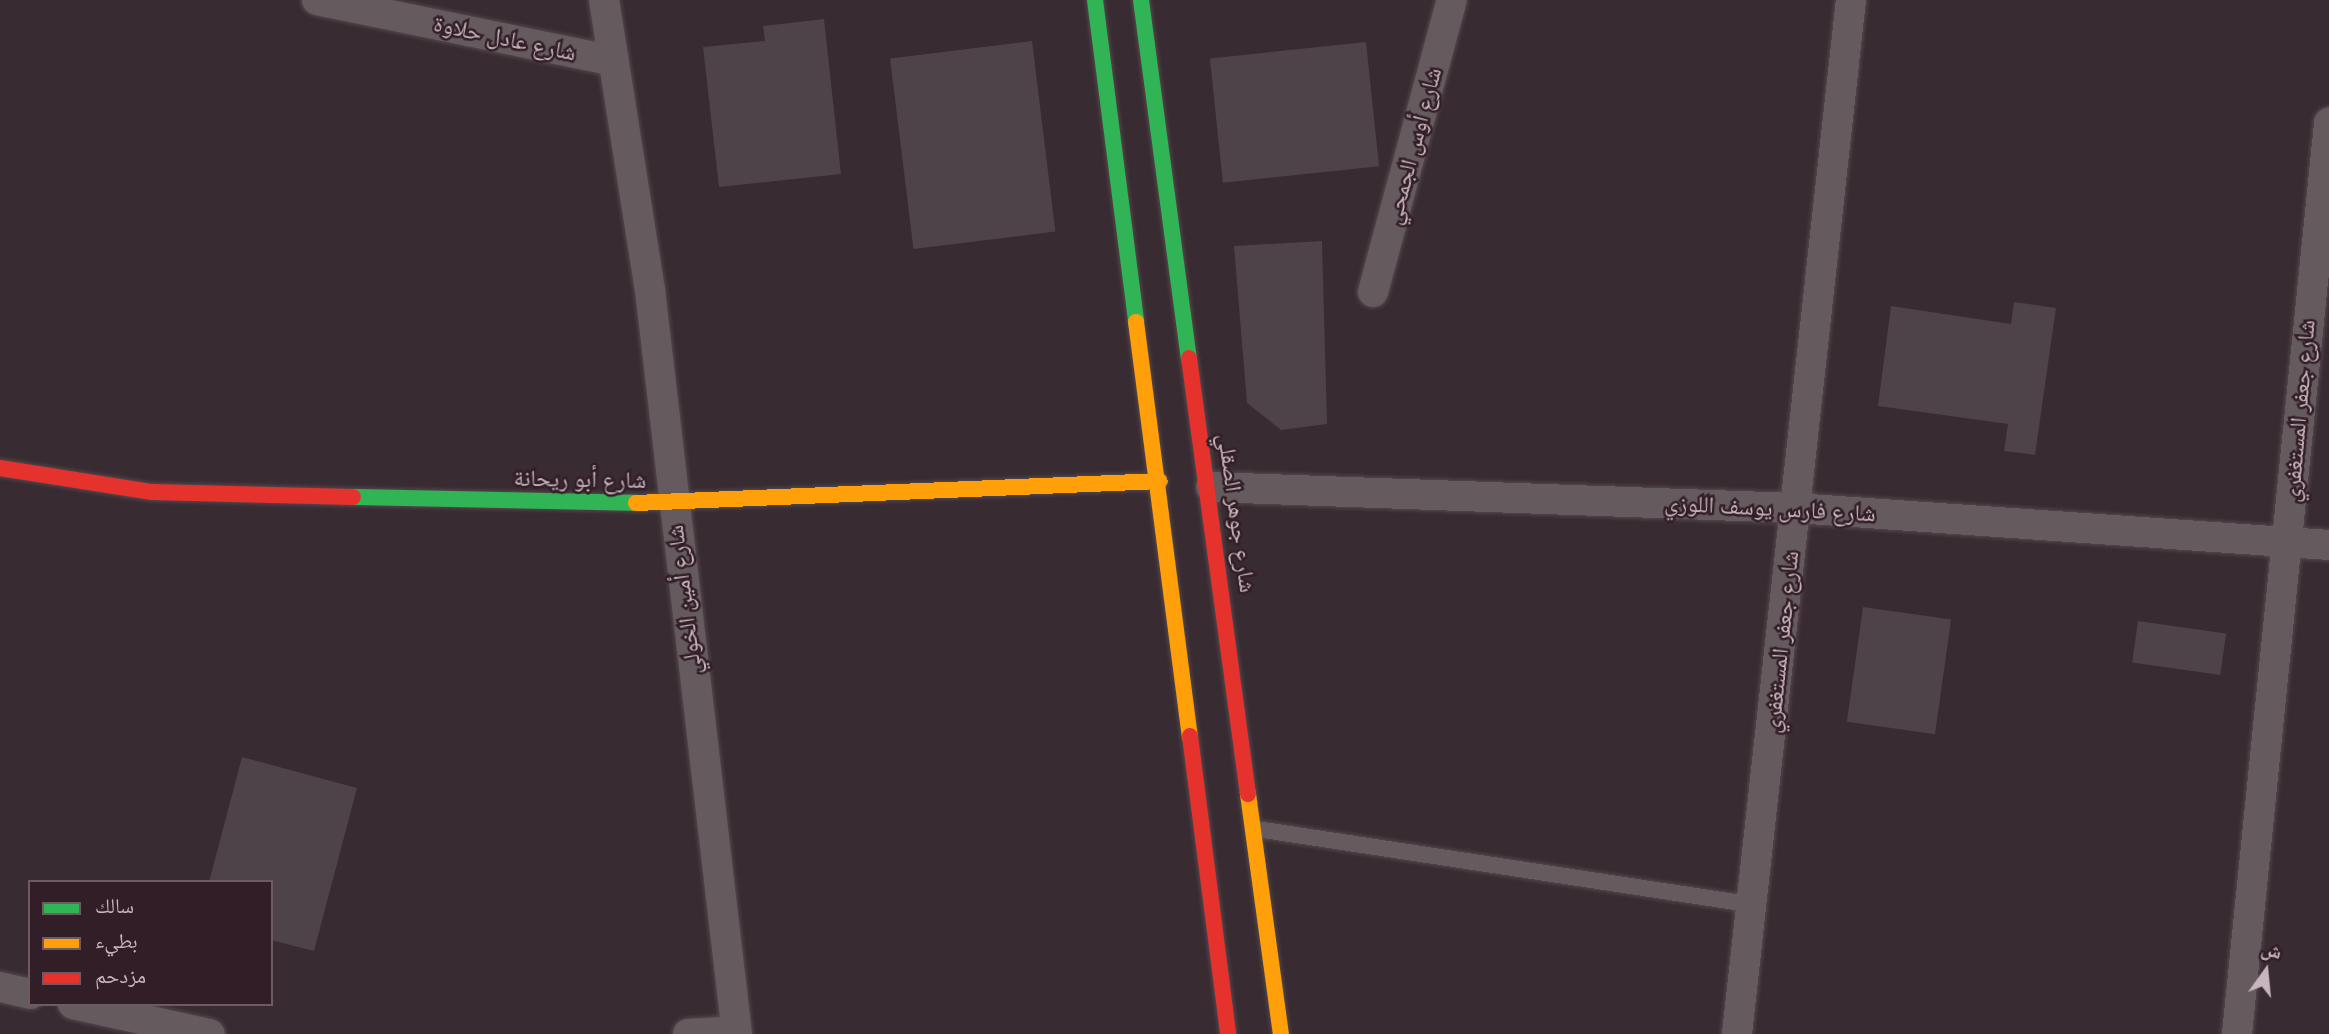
<!DOCTYPE html>
<html>
<head>
<meta charset="utf-8">
<style>
	body { margin:0 }
	#map { position:relative; width:2329px; height:1034px; overflow:hidden; background:#382b31; font-family:"Space Grotesk","Noto Naskh Arabic",sans-serif }
	div>[style] { position:absolute }
	.building>* { inset:0; background:#4d4348; transform-origin:0 0 }
	.roads { filter:drop-shadow(0 0 2px #53484d) drop-shadow(0 0 2px #53484d) }
	.lane>* { height:16px; margin:-8px; padding:0 8px; transform-origin:8px; border-radius:8px; background:#655b5f }
	.street>* { height:30px; margin:-15px; padding:0 15px; transform-origin:15px; border-radius:15px; background:#655b5f }
	.fast>* { height:16px; margin:-8px; padding:0 8px; transform-origin:8px; border-radius:8px; background:#30b455 }
	.slow>* { height:16px; margin:-8px; padding:0 8px; transform-origin:8px; border-radius:8px; background:#ff9f0a }
	.jam>* { height:16px; margin:-8px; padding:0 8px; transform-origin:8px; border-radius:8px; background:#e5322d }
	span { translate:-50% -50%; white-space:nowrap; text-align:center; line-height:1.15; -webkit-text-stroke:5px #321e27; paint-order:stroke }
	.street-label { font-size:23px; color:#c8b5bd }
	.legend { position:absolute; left:28px; top:880px; width:245px; height:126px; box-sizing:border-box; background:#321e27; border:2px solid #6e5a63; margin:0; padding:9px 12px; list-style:none; font-size:21px; color:#c8b5bd }
	.legend li { display:flex; align-items:center; gap:14px; height:35px }
	.legend b { width:35px; border:2px solid #6e5a63 }
	.north { position:absolute; left:2231px; top:936px; width:70px; height:70px; -webkit-text-stroke:5px #321e27; paint-order:stroke; rotate:15deg; font-size:19px; font-weight:700; line-height:28px; text-align:center; color:#c8b5bd }
	.north::after { content:''; display:block; margin:auto; width:24px; height:32px; background:#c8b5bd; clip-path:polygon(50% 0,100% 100%,50% 72%,0 100%) }
</style>
</head>
<body>
<div id="map">
	<div class="building">
		<div style="clip-path:polygon(824px 19px,841px 174px,719px 187px,703px 47px,765px 41px,763px 26px)"></div>
		<div style="left:1032px;top:41px;width:192px;height:143px;rotate:83deg"></div>
		<div style="left:1366px;top:42px;width:125px;height:157px;rotate:84deg"></div>
		<div style="clip-path:polygon(1322px 241px,1327px 424px,1281px 430px,1247px 403px,1234px 246px)"></div>
		<div style="clip-path:polygon(2014px 302px,2056px 308px,2035px 455px,2004px 451px,2008px 424px,1878px 406px,1891px 306px,2011px 324px)"></div>
		<div style="left:1863px;top:607px;width:89px;height:116px;rotate:8deg"></div>
		<div style="left:2138px;top:621px;width:89px;height:42px;rotate:8deg"></div>
		<div style="clip-path:polygon(242px 757px,357px 788px,314px 951px,271px 940px,271px 882px,209px 882px)"></div>
	</div>
	<div class="roads">
		<div class="lane">
			<div style="left:1257px;top:829px;width:504px;rotate:8.68deg"></div>
		</div>
		<div class="street">
			<div style="left:317px;top:0;width:299px;rotate:11.6deg"></div>
			<div style="left:604px;top:0;width:294px;rotate:81deg"></div>
			<div style="left:650px;top:290px;width:749px;rotate:83.33deg"></div>
			<div style="left:1373px;top:292px;width:302px;rotate:-74.9deg"></div>
			<div style="left:1211px;top:487px;width:584px;rotate:2.06deg"></div>
			<div style="left:1795px;top:508px;width:535px;rotate:3.96deg"></div>
			<div style="left:0;top:987px;width:31px;rotate:13deg"></div>
			<div style="left:73px;top:1004px;width:140px;rotate:12.4deg"></div>
			<div style="left:688px;top:1034px;width:48px;rotate:-3.6deg"></div>
			<div style="left:1737px;top:1034px;width:1040px;rotate:-83.71deg"></div>
			<div style="left:2237px;top:1034px;width:916px;rotate:-84.23deg"></div>
		</div>
		<div class="fast">
			<div style="left:1095px;top:0;width:325px;rotate:82.7deg"></div>
			<div style="left:1141px;top:0;width:361px;rotate:82.4deg"></div>
			<div style="left:353px;top:497px;width:283px;rotate:1.2deg"></div>
		</div>
		<div class="slow">
			<div style="left:1136px;top:322px;width:418px;rotate:82.6deg"></div>
			<div style="left:636px;top:503px;width:524px;rotate:-2.4deg"></div>
			<div style="left:1248px;top:794px;width:242px;rotate:82.2deg"></div>
		</div>
		<div class="jam">
			<div style="left:1189px;top:358px;width:440px;rotate:82.3deg"></div>
			<div style="left:0;top:468px;width:154px;rotate:9deg"></div>
			<div style="left:152px;top:492px;width:201px;rotate:1.4deg"></div>
			<div style="left:1190px;top:736px;width:300px;rotate:82.7deg"></div>
		</div>
	</div>
	<div class="street-label">
		<span style="left:505px;top:38px;rotate:12deg">شارع عادل حلاوة</span>
		<span style="left:1413px;top:146px;rotate:-75deg">شارع أوس الجمحي</span>
		<span style="left:2299px;top:411px;rotate:-85deg">شارع جعفر المستغفري</span>
		<span style="left:580px;top:479px;rotate:1deg">شارع أبو ريحانة</span>
		<span style="left:1770px;top:508px;rotate:3deg">شارع فارس يوسف اللوزي</span>
		<span style="left:1237px;top:513px;rotate:82deg">شارع جوهر الصقلي</span>
		<span style="left:684px;top:600px;rotate:-97deg">شارع أمين الخولي</span>
		<span style="left:1781px;top:642px;rotate:-84deg">شارع جعفر المستغفري</span>
	</div>
	<ul class="legend">
	<li><b style="height:9px;background:#30b455"></b>سالك</li>
	<li><b style="height:9px;background:#ff9f0a"></b>بطيء</li>
	<li><b style="height:9px;background:#e5322d"></b>مزدحم</li>
	</ul>
	<div class="north">ش</div>
</div>
</body>
</html>
